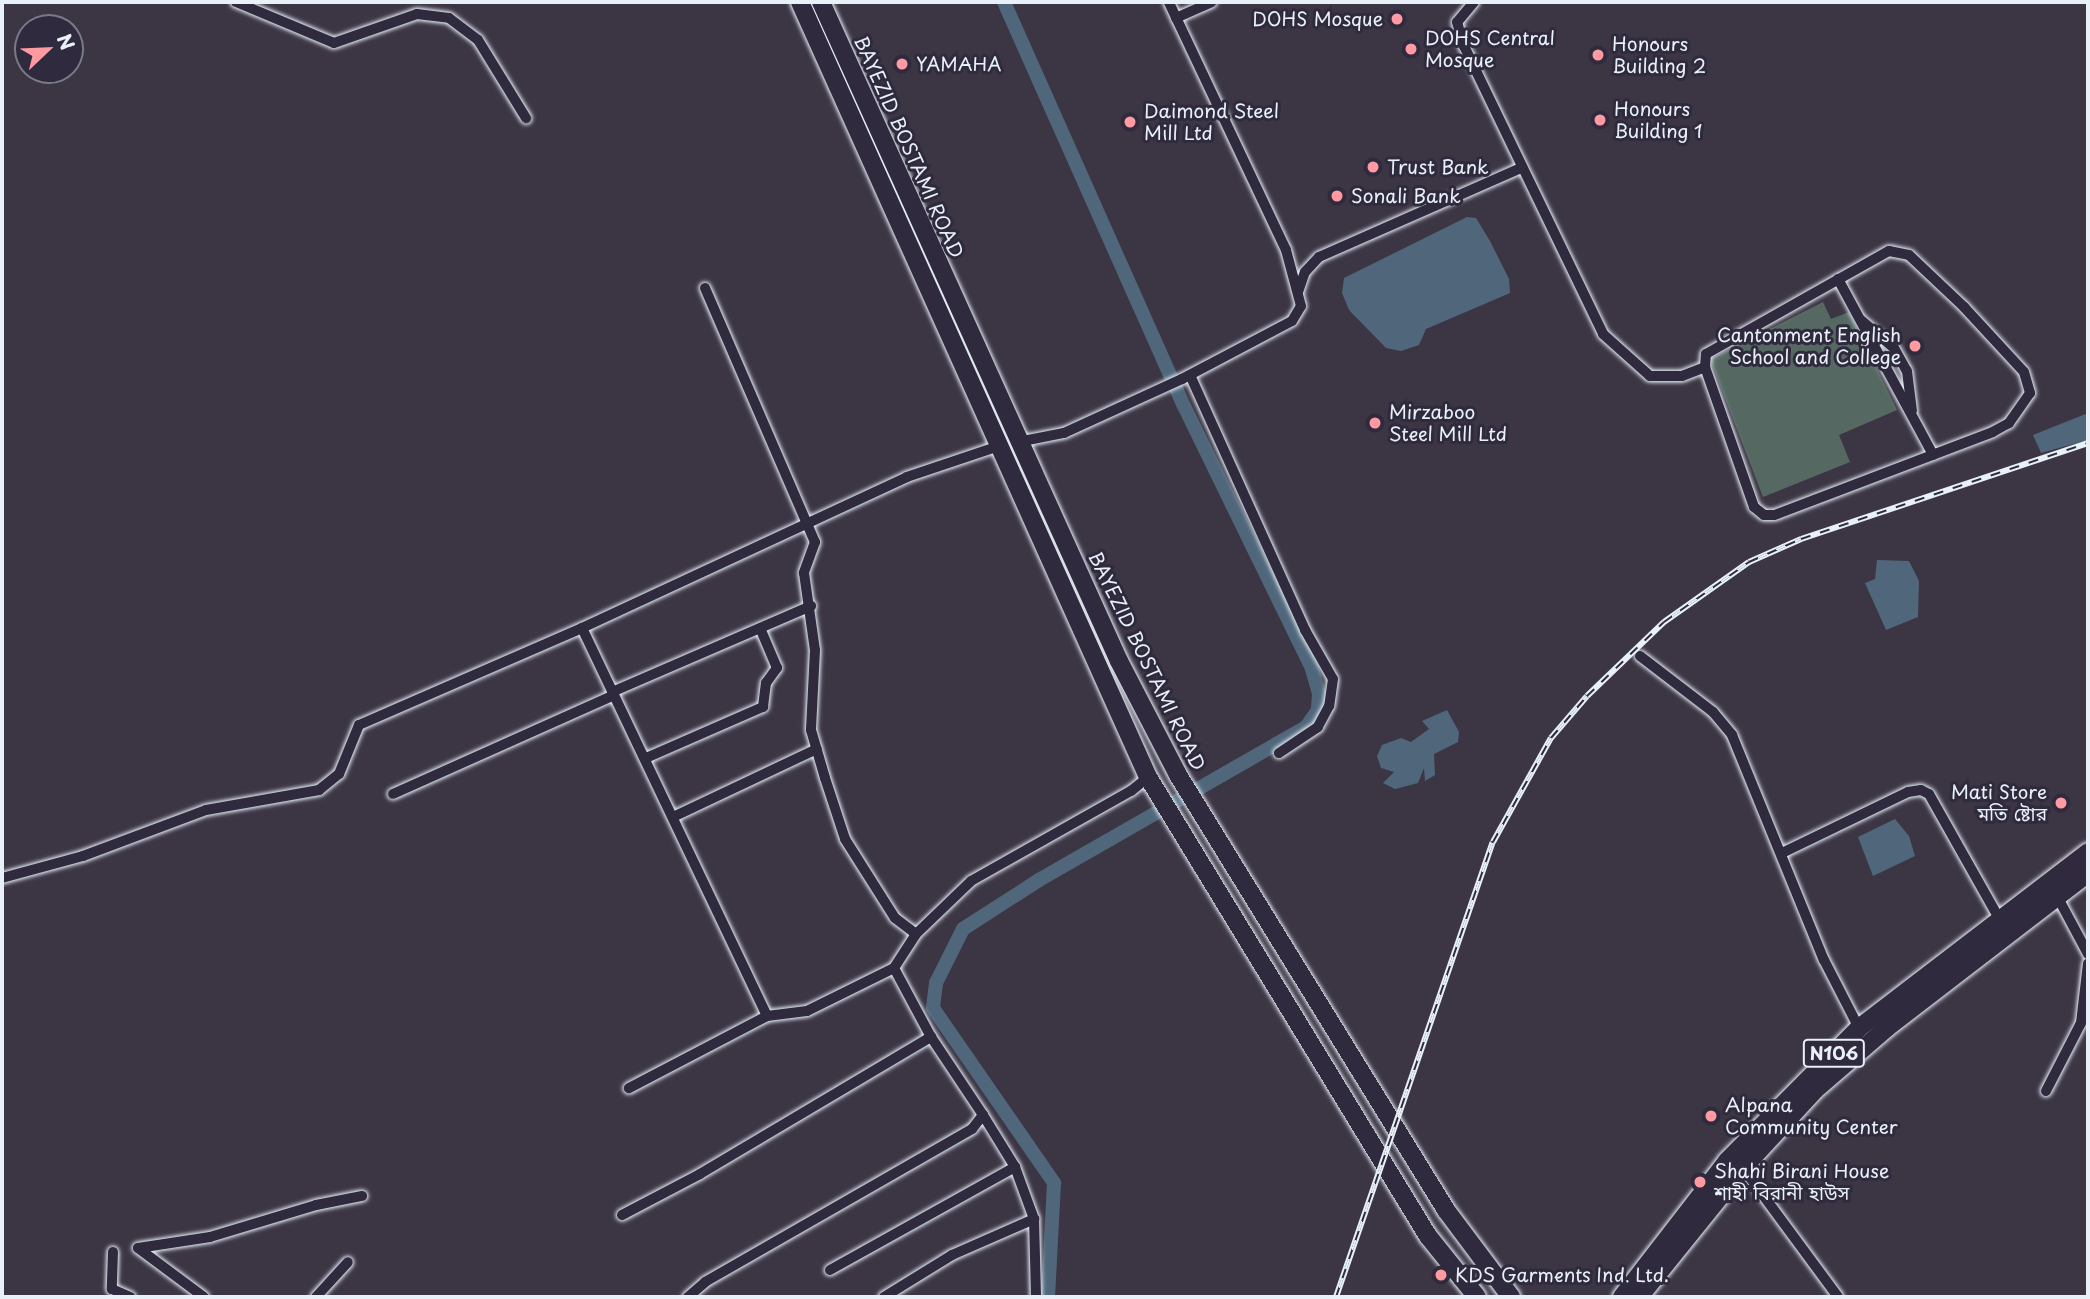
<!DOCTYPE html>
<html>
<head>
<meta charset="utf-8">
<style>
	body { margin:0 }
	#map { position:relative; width:2090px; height:1299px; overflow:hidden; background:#3c3544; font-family:"Playpen Sans","Noto Sans Bengali",sans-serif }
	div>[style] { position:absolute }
	.green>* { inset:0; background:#556962 }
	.water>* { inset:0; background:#50677b }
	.canal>* { height:14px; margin:-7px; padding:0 7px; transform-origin:7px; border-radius:7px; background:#50677b }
	.roads { filter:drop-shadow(0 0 2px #e8f1f8) drop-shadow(0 0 2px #e8f1f8) }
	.minor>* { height:10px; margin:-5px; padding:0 5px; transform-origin:5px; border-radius:5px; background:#2f2a3d }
	.primary>* { height:18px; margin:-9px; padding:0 9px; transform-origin:9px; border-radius:9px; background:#2f2a3d }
	.trunk>* { height:18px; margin:-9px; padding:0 9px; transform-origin:9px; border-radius:9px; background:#2f2a3d }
	.rail>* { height:6px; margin-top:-3px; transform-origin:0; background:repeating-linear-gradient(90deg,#2f2a3d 0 10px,#e8f1f8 0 20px); box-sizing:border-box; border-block:2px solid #e8f1f8 }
	.dots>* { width:19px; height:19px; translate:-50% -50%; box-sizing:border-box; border:4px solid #2f2a3d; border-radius:50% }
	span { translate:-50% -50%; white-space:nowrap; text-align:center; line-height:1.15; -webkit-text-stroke:6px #2f2a3d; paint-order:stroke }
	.shield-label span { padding:2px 5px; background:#2f2a3d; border:2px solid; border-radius:5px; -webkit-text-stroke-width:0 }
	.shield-label { font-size:18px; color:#e8f1f8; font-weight:700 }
	.poi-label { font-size:19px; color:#e8f1f8 }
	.right { translate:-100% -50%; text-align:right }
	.left { translate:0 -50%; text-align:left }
	.street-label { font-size:19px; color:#e8f1f8 }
	.frame { position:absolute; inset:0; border:4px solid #e8f1f8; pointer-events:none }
	.north { position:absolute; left:14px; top:14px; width:70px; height:70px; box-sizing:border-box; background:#2f2a3d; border:2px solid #797a88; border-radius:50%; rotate:67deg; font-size:19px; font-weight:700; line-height:28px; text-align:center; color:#e8f1f8 }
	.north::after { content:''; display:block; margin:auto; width:24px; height:32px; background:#ff9aa2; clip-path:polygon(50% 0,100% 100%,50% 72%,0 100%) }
</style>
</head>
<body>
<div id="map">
	<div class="green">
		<div style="clip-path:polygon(1823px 302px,1831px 319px,1849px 312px,1897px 410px,1839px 435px,1850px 462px,1763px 497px,1710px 359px)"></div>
	</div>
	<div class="water">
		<div style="clip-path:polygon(1467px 217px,1476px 218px,1490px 241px,1509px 279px,1510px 293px,1426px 329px,1419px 345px,1401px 351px,1386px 348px,1349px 310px,1342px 293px,1344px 278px)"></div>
		<div style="clip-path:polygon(2088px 413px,2088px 440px,2041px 453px,2033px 435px)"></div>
		<div style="clip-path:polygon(1877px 560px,1909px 561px,1919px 581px,1918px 617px,1886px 630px,1865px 583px,1875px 579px)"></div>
		<div style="clip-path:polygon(1447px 710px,1459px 732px,1458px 742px,1434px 754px,1435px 775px,1425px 781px,1424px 768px,1418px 783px,1395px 789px,1383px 783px,1394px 772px,1381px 768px,1377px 756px,1382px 745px,1401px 738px,1411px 742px,1429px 729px,1422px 721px)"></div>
		<div style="clip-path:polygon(1895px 819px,1909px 836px,1915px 856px,1873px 876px,1858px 837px)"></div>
	</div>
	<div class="canal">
		<div style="left:1004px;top:2px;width:442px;rotate:66deg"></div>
		<div style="left:1184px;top:406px;width:292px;rotate:64deg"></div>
		<div style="left:1312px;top:669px;width:26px;rotate:74deg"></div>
		<div style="left:1319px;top:694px;width:16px;rotate:94deg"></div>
		<div style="left:1318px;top:710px;width:21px;rotate:125deg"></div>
		<div style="left:1306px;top:727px;width:308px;rotate:150.2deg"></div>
		<div style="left:1039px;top:880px;width:90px;rotate:147.2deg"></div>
		<div style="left:963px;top:929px;width:60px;rotate:116.6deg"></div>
		<div style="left:936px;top:983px;width:25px;rotate:97deg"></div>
		<div style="left:933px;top:1008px;width:213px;rotate:55.3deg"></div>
		<div style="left:1054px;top:1183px;width:114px;rotate:93deg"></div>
	</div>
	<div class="roads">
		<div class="minor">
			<div style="left:236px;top:2px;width:106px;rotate:22.7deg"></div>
			<div style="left:334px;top:43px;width:88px;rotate:-19.3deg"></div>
			<div style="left:417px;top:14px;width:32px;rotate:7deg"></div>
			<div style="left:449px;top:18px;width:36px;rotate:37deg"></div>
			<div style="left:478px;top:40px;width:92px;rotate:58.4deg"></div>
			<div style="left:1474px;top:2px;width:26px;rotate:130deg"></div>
			<div style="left:1457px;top:22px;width:25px;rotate:74deg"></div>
			<div style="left:1464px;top:46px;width:320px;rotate:64.2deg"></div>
			<div style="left:1603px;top:334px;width:63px;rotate:41.8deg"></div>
			<div style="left:1650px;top:376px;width:32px"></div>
			<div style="left:1682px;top:376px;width:25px;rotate:-21deg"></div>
			<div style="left:1176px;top:18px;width:39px;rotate:-24deg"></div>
			<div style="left:1889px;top:251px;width:20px;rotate:11deg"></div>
			<div style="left:1909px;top:255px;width:76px;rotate:43.4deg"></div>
			<div style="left:1964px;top:307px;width:88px;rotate:47.3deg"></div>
			<div style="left:2024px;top:372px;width:22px;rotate:74deg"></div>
			<div style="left:2030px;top:393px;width:37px;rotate:125deg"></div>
			<div style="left:2009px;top:423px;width:18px;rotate:151deg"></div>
			<div style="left:1993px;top:432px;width:234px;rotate:159.2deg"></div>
			<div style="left:1774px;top:515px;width:10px;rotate:180deg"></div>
			<div style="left:1764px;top:515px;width:13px;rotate:-141deg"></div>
			<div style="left:1754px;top:507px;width:148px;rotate:-109.3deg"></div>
			<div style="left:1705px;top:367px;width:13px;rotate:-86deg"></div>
			<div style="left:1706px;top:354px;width:210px;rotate:-29.4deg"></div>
			<div style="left:1838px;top:279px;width:200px;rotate:61.6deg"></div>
			<div style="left:705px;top:288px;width:277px;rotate:66.6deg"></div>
			<div style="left:815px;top:542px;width:33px;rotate:110deg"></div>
			<div style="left:804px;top:573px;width:78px;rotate:81.9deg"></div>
			<div style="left:815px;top:650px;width:80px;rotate:92.9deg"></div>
			<div style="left:811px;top:730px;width:50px;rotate:73.7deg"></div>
			<div style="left:825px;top:778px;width:64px;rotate:71.8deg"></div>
			<div style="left:845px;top:839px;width:93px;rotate:57.7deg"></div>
			<div style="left:895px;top:918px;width:26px;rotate:37deg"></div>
			<div style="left:1298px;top:292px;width:21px;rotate:-71deg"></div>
			<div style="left:1305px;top:272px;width:21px;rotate:-47deg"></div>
			<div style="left:1319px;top:257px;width:221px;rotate:-23.8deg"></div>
			<div style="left:1861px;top:320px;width:43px;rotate:40.3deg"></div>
			<div style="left:1894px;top:348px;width:26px;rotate:61deg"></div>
			<div style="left:1907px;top:371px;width:40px;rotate:82.9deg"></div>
			<div style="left:1190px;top:375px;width:280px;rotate:65.7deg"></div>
			<div style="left:1305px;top:630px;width:56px;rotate:60.3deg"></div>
			<div style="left:1333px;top:679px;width:27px;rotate:98deg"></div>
			<div style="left:1329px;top:706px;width:24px;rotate:118deg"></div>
			<div style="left:1318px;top:727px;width:47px;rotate:146.3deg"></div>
			<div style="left:1018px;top:442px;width:47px;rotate:-11.1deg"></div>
			<div style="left:1064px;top:433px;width:130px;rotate:-24.6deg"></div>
			<div style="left:1182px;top:379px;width:124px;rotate:-27.8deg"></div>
			<div style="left:1292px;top:321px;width:17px;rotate:-59deg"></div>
			<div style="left:1301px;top:306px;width:58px;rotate:-105deg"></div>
			<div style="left:1286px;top:250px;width:274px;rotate:-115.3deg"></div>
			<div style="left:582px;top:628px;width:358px;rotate:-24.9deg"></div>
			<div style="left:907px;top:477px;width:100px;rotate:-18.6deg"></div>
			<div style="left:1640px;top:656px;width:92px;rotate:37.5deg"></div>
			<div style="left:1713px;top:712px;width:30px;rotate:50deg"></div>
			<div style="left:1732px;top:735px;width:243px;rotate:67.8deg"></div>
			<div style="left:1824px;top:960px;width:76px;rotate:62.8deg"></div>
			<div style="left:612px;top:692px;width:217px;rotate:-23.4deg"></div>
			<div style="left:646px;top:758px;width:128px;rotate:-23.6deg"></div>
			<div style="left:763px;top:707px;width:24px;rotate:-83deg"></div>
			<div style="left:766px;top:683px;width:19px;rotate:-54deg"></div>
			<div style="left:777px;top:668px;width:43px;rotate:-113deg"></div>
			<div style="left:393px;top:794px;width:242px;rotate:-24.1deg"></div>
			<div style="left:673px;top:817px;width:159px;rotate:-25.3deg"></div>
			<div style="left:1782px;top:853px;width:140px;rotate:-25.8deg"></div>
			<div style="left:1908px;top:792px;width:13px;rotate:-9deg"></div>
			<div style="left:1921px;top:790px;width:9px;rotate:27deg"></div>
			<div style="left:1929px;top:794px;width:142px;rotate:60.6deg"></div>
			<div style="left:2px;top:878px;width:84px;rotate:-15.2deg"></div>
			<div style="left:83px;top:856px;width:131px;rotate:-20.5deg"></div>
			<div style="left:206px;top:810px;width:115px;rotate:-10deg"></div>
			<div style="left:319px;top:790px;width:26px;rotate:-39deg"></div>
			<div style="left:339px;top:774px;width:53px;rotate:-67.8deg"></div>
			<div style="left:359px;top:725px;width:243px;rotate:-23.5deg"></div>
			<div style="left:582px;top:628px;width:430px;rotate:64.5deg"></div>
			<div style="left:767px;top:1016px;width:156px;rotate:152.4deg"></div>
			<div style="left:2057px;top:896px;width:66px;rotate:61.9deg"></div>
			<div style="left:767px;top:1016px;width:40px;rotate:-7.1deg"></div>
			<div style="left:807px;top:1011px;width:97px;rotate:-26.3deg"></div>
			<div style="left:2046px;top:1091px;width:76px;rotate:-62.8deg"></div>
			<div style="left:2081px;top:1023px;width:60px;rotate:-83.3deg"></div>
			<div style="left:983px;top:1115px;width:61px;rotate:58.4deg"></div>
			<div style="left:1015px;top:1167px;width:55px;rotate:69.9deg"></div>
			<div style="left:1034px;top:1219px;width:78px;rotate:88.5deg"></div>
			<div style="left:1743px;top:1168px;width:160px;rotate:53.6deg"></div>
			<div style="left:622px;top:1215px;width:88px;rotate:-27.7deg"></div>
			<div style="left:700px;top:1174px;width:269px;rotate:-30.7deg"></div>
			<div style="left:138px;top:1248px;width:73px;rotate:-8.7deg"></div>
			<div style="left:210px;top:1237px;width:111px;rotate:-16.8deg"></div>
			<div style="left:316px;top:1205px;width:47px;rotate:-11.1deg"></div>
			<div style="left:138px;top:1248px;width:82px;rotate:36.6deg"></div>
			<div style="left:113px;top:1252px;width:37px;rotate:92deg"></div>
			<div style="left:112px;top:1289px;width:20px;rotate:24deg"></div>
			<div style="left:830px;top:1270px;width:212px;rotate:-29.1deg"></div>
			<div style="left:316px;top:1297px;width:47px;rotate:-47.6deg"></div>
			<div style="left:688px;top:1297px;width:23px;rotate:-41deg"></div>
			<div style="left:705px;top:1282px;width:308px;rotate:-29.8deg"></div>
			<div style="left:972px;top:1129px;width:18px;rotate:-52deg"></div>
			<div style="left:983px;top:1115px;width:94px;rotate:-123.7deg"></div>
			<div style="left:931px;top:1037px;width:78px;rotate:-118.2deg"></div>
			<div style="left:894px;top:968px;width:40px;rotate:-57.1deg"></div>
			<div style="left:916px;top:934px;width:76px;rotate:-43.9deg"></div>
			<div style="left:971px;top:881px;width:184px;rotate:-29.4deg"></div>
			<div style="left:1131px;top:791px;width:22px;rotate:-39deg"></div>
			<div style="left:884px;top:1297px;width:80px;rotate:-31.7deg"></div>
			<div style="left:952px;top:1255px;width:90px;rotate:-23.7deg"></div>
		</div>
		<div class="primary">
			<div style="left:800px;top:2px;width:850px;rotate:65.82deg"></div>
			<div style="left:1148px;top:777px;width:538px;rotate:58.62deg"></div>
			<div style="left:1428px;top:1236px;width:78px;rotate:51.2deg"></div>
			<div style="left:821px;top:2px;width:723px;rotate:65.67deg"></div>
			<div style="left:1119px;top:661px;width:128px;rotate:62.6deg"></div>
			<div style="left:1178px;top:775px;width:511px;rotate:58.36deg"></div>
			<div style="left:1446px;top:1210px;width:109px;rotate:53.2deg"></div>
		</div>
		<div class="trunk">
			<div style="left:1622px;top:1297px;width:172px;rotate:-52.3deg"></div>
			<div style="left:1727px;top:1161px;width:187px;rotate:-45.2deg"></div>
			<div style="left:1859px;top:1028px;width:289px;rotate:-37.5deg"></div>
			<div style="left:1639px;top:1297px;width:166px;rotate:-51.1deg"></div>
			<div style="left:1743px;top:1168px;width:106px;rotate:-47.3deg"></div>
			<div style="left:1815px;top:1090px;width:96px;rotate:-40.8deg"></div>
			<div style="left:1888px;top:1027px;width:252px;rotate:-37.6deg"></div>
		</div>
	</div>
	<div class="rail">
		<div style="left:1336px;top:1297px;width:481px;rotate:-71deg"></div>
		<div style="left:1493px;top:842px;width:119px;rotate:-60.9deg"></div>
		<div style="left:1551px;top:738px;width:55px;rotate:-49.4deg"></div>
		<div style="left:1587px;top:696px;width:107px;rotate:-43.9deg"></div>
		<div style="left:1664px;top:622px;width:104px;rotate:-35.2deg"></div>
		<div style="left:1749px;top:562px;width:57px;rotate:-23.9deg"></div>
		<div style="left:1801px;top:539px;width:303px;rotate:-18.5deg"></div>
	</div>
	<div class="dots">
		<div style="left:1397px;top:19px;background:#ff9aa2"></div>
		<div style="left:1411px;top:49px;background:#ff9aa2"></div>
		<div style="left:1598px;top:55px;background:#ff9aa2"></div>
		<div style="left:902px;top:64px;background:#ff9aa2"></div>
		<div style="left:1600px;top:120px;background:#ff9aa2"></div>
		<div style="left:1130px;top:122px;background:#ff9aa2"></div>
		<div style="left:1373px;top:167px;background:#ff9aa2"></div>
		<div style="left:1337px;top:196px;background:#ff9aa2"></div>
		<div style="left:1915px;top:346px;background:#ff9aa2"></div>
		<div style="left:1375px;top:423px;background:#ff9aa2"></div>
		<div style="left:2061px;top:803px;background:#ff9aa2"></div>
		<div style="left:1711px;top:1116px;background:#ff9aa2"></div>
		<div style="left:1700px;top:1182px;background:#ff9aa2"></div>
		<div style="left:1441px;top:1275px;background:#ff9aa2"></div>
	</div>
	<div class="shield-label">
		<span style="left:1834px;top:1053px">N106</span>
	</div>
	<div class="poi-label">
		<span class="right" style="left:1383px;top:19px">DOHS Mosque</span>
		<span class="left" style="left:1425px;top:49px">DOHS Central<br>Mosque</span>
		<span class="left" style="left:1612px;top:55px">Honours<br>Building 2</span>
		<span class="left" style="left:916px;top:64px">YAMAHA</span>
		<span class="left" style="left:1614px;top:120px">Honours<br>Building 1</span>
		<span class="left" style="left:1144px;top:122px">Daimond Steel<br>Mill Ltd</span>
		<span class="left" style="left:1387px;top:167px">Trust Bank</span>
		<span class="left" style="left:1351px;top:196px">Sonali Bank</span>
		<span class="right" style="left:1901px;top:346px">Cantonment English<br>School and College</span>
		<span class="left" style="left:1389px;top:423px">Mirzaboo<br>Steel Mill Ltd</span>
		<span class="right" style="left:2047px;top:803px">Mati Store<br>মতি ষ্টোর</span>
		<span class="left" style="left:1725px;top:1116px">Alpana<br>Community Center</span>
		<span class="left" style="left:1714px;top:1182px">Shahi Birani House<br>শাহী বিরানী হাউস</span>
		<span class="left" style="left:1455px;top:1275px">KDS Garments Ind. Ltd.</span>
	</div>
	<div class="street-label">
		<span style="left:909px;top:147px;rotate:66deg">BAYEZID BOSTAMI ROAD</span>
		<span style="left:1147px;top:661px;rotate:64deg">BAYEZID BOSTAMI ROAD</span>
	</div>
	<div class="frame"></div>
	<div class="north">N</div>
</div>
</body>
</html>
